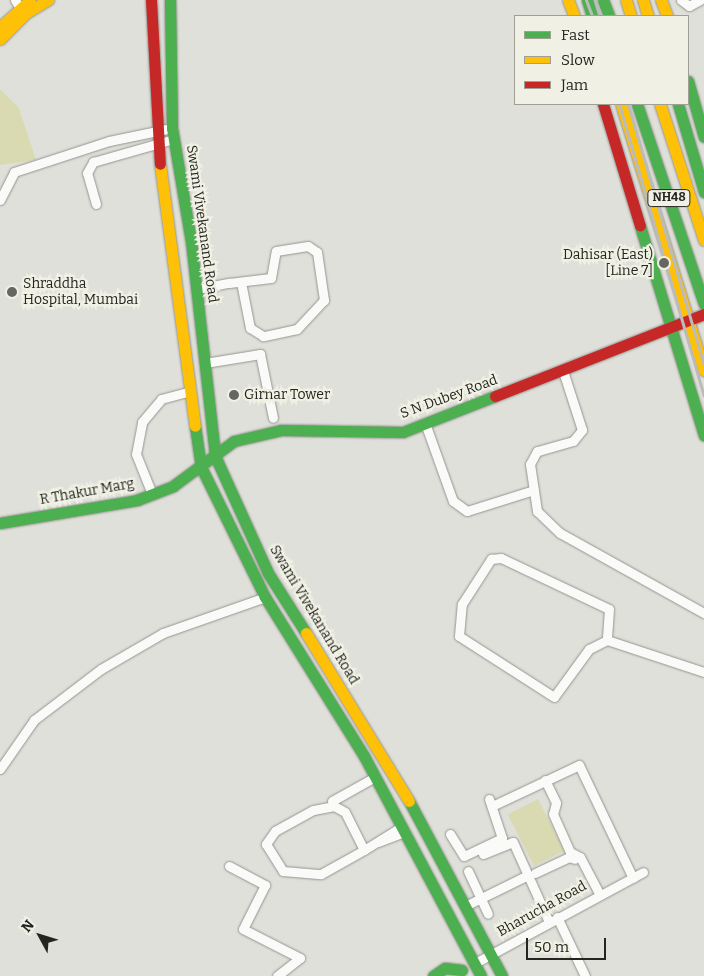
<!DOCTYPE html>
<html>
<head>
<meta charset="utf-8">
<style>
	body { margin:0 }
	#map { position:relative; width:704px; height:976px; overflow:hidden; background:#e0e0da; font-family:Bitter,serif }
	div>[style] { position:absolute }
	.green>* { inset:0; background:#d9dab2; transform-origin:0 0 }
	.roads { filter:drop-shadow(0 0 1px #959590) drop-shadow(0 0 1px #959590) }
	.street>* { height:9px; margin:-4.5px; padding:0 4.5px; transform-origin:4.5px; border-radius:4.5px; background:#fafaf9 }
	.fast>* { height:11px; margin:-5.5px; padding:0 5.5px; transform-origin:5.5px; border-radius:5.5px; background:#4caf50 }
	.slow>* { height:11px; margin:-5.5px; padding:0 5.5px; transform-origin:5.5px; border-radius:5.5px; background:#ffc107 }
	.jam>* { height:11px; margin:-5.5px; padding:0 5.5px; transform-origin:5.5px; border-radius:5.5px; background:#c62828 }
	.rail>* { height:3px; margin:-1.5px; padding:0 1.5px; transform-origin:1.5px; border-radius:1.5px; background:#bbbbba }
	.dots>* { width:14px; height:14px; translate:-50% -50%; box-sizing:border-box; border:2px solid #f0f1e4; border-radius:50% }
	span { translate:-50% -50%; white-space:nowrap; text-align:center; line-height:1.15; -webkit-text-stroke:4.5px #f0f1e4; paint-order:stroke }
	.shield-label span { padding:1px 4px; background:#f0f1e4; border:1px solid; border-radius:4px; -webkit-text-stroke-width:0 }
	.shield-label { font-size:12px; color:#252520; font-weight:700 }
	.street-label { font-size:14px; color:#252520 }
	.poi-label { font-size:14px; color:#252520 }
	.right { translate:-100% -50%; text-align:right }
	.left { translate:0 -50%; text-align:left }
	.legend { position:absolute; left:514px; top:15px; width:175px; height:90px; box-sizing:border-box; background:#f0f1e4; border:1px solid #9f9f96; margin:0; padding:6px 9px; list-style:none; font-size:15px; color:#252520 }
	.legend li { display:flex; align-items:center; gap:10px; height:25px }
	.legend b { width:25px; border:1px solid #9f9f96 }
	.north { position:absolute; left:15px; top:911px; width:50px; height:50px; -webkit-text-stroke:4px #f0f1e4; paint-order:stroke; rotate:309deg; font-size:14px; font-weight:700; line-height:20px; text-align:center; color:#252520 }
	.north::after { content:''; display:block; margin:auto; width:18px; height:22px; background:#252520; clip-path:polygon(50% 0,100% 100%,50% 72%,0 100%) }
	.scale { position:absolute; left:526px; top:938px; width:80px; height:22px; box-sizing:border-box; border:2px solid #252520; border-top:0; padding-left:6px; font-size:15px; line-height:18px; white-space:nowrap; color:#252520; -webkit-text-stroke:4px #f0f1e4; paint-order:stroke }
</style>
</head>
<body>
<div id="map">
	<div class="green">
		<div style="clip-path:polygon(0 89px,19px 108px,36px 160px,0 165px)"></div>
		<div style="left:538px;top:799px;width:58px;height:34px;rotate:63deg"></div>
	</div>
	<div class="roads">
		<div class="street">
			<div style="left:15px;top:0;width:17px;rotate:57deg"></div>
			<div style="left:681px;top:0;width:10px;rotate:37deg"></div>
			<div style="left:689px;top:6px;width:13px;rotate:-29deg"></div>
			<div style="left:0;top:200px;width:31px;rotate:-63deg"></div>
			<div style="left:14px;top:172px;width:100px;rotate:-18.1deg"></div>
			<div style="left:109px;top:141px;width:64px;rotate:-11.7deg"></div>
			<div style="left:96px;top:204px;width:32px;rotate:-106deg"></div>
			<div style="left:87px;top:173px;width:13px;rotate:-61deg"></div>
			<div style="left:93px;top:162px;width:84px;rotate:-15.9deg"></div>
			<div style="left:197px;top:289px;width:33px;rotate:-11deg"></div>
			<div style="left:229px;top:283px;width:42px;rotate:-6.8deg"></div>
			<div style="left:271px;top:278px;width:27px;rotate:-80deg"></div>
			<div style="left:276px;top:251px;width:32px;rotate:-9deg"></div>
			<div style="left:308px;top:246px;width:11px;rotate:34deg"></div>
			<div style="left:317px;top:252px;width:49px;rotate:81.7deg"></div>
			<div style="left:324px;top:300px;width:40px;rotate:133deg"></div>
			<div style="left:297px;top:329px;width:35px;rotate:168deg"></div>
			<div style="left:263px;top:336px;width:15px;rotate:-148deg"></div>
			<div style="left:250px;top:328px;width:47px;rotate:-101.1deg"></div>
			<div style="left:205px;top:363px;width:56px;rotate:-9.3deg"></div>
			<div style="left:260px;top:354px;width:65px;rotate:78.5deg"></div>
			<div style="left:563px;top:371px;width:62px;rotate:72.1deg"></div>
			<div style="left:582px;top:430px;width:14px;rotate:129deg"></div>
			<div style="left:573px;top:441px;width:37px;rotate:164deg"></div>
			<div style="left:537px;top:451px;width:15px;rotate:118deg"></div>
			<div style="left:530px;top:464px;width:48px;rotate:81.5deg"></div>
			<div style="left:537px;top:511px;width:32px;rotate:44deg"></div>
			<div style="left:560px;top:533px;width:165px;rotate:29.1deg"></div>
			<div style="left:425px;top:423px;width:83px;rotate:70.3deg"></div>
			<div style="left:453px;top:501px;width:17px;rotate:36deg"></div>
			<div style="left:467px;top:511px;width:70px;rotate:-17.4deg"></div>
			<div style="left:152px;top:494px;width:43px;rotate:-111.8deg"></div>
			<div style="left:136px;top:454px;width:33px;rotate:-79deg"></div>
			<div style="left:142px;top:422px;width:30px;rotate:-50deg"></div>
			<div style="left:161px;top:399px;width:31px;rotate:-15deg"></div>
			<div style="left:501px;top:558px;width:119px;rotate:25.3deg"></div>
			<div style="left:609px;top:609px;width:31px;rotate:94deg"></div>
			<div style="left:607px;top:640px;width:20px;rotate:153deg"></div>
			<div style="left:589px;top:649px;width:59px;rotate:126.1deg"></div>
			<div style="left:554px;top:697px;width:113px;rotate:-147.3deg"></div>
			<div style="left:459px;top:636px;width:32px;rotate:-85deg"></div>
			<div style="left:462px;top:604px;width:54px;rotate:-57.2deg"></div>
			<div style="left:491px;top:559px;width:10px;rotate:-6deg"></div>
			<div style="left:607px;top:640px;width:102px;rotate:18.3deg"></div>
			<div style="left:0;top:769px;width:60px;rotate:-55.2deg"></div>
			<div style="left:34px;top:720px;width:84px;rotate:-37.3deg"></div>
			<div style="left:101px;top:669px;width:72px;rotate:-30.1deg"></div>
			<div style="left:163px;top:633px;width:108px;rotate:-19.4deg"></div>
			<div style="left:545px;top:780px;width:25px;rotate:64deg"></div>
			<div style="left:556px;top:803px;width:11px;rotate:105deg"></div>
			<div style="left:553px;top:814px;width:42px;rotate:65.9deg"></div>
			<div style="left:570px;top:852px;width:11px;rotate:27deg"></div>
			<div style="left:580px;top:857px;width:43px;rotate:62.2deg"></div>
			<div style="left:332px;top:801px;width:49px;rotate:-29.2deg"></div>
			<div style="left:492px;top:806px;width:96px;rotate:-25.2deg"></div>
			<div style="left:579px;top:765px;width:125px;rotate:64.5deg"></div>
			<div style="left:450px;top:834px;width:26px;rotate:58deg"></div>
			<div style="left:464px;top:856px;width:42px;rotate:-25.3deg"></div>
			<div style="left:502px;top:838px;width:41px;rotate:-108.4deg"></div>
			<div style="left:378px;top:842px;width:28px;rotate:-21deg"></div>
			<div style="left:364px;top:850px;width:42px;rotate:-116.6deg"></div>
			<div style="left:345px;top:812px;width:13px;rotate:-151deg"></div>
			<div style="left:334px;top:806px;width:21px;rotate:169deg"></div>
			<div style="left:313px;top:810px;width:43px;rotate:151.1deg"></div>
			<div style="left:275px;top:831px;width:16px;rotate:125deg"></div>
			<div style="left:266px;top:844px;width:32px;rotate:58deg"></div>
			<div style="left:283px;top:871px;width:38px;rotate:5deg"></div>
			<div style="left:321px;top:874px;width:49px;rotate:-29.2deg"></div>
			<div style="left:364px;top:850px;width:44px;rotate:-31.9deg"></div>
			<div style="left:483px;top:854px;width:32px;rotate:-22deg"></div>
			<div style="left:513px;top:842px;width:88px;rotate:65.8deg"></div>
			<div style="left:229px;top:866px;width:41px;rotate:27.8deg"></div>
			<div style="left:265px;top:885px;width:49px;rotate:116.6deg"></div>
			<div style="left:243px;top:929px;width:64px;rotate:27deg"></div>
			<div style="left:300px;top:958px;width:29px;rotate:142deg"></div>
			<div style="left:468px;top:871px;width:47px;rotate:65.1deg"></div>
			<div style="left:535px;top:873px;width:38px;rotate:-25deg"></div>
			<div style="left:569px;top:857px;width:6px;rotate:18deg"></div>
			<div style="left:465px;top:906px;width:70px;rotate:-26.2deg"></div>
			<div style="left:557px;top:917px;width:65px;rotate:64.6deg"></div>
			<div style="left:475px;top:963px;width:191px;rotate:-28.4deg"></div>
		</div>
		<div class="fast">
			<div style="left:170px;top:0;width:128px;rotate:89.1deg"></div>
			<div style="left:172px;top:128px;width:115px;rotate:80.5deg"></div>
			<div style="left:191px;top:241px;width:216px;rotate:83.6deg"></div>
			<div style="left:215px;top:456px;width:128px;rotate:65.6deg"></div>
			<div style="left:268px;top:573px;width:71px;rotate:57.7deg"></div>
			<div style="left:587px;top:0;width:17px;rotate:73deg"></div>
			<div style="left:603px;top:0;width:17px;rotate:69deg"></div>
			<div style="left:688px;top:81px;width:58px;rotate:74.1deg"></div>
			<div style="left:637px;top:104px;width:211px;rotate:71.5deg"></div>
			<div style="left:678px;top:104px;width:92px;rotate:73.5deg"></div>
			<div style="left:640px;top:226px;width:219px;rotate:73deg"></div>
			<div style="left:195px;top:426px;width:41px;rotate:81.7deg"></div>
			<div style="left:201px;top:467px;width:145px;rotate:63.8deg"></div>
			<div style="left:265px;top:597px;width:187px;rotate:58.1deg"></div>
			<div style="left:364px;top:756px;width:249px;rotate:62deg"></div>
			<div style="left:0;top:523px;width:139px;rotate:-9.5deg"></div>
			<div style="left:137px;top:500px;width:39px;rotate:-21deg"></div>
			<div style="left:173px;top:486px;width:76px;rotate:-36.4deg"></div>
			<div style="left:234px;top:441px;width:48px;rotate:-13.2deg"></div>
			<div style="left:281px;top:430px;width:122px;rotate:0.9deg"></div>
			<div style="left:403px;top:432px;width:99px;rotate:-21.4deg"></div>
			<div style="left:409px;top:801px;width:198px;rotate:62deg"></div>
			<div style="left:433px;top:976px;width:14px;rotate:-34deg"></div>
			<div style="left:445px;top:968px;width:17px;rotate:7deg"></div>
		</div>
		<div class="slow">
			<div style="left:568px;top:0;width:17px;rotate:69deg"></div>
			<div style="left:626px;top:0;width:17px;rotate:73deg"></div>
			<div style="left:643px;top:0;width:17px;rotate:73deg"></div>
			<div style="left:661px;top:0;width:17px;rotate:69deg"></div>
			<div style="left:0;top:27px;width:40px;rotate:-42deg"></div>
			<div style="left:0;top:39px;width:37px;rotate:-45deg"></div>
			<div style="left:26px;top:13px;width:26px;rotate:-31deg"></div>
			<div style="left:621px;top:104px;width:279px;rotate:72.7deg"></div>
			<div style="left:660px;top:104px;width:143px;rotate:72.1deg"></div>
			<div style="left:160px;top:164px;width:264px;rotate:82.4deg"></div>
			<div style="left:306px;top:633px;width:197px;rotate:58.5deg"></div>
		</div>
		<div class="jam">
			<div style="left:151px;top:0;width:164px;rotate:86.9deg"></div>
			<div style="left:603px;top:104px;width:127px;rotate:73.1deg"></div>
			<div style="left:495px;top:396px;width:225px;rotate:-21.4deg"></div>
		</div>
	</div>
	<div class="rail">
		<div style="left:586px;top:0;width:17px;rotate:69deg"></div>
		<div style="left:595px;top:0;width:17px;rotate:73deg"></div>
		<div style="left:619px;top:104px;width:304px;rotate:73.8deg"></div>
		<div style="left:628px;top:104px;width:273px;rotate:73.8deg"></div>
	</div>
	<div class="dots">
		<div style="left:664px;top:263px;background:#666661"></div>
		<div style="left:12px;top:292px;background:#666661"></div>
		<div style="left:234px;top:395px;background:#666661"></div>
	</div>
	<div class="shield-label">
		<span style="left:669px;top:198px">NH48</span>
	</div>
	<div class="street-label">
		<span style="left:202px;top:224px;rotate:82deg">Swami Vivekanand Road</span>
		<span style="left:449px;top:397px;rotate:-20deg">S N Dubey Road</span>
		<span style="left:87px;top:492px;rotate:-10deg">R Thakur Marg</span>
		<span style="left:314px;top:615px;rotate:59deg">Swami Vivekanand Road</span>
		<span style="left:542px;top:909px;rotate:-29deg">Bharucha Road</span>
	</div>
	<div class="poi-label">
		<span class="right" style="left:653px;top:263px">Dahisar (East)<br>[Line 7]</span>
		<span class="left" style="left:23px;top:292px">Shraddha<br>Hospital, Mumbai</span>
		<span class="left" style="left:244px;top:395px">Girnar Tower</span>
	</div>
	<ul class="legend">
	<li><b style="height:6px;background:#4caf50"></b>Fast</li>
	<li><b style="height:6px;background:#ffc107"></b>Slow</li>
	<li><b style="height:6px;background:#c62828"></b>Jam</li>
	</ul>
	<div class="north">N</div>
	<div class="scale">50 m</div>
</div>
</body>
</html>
